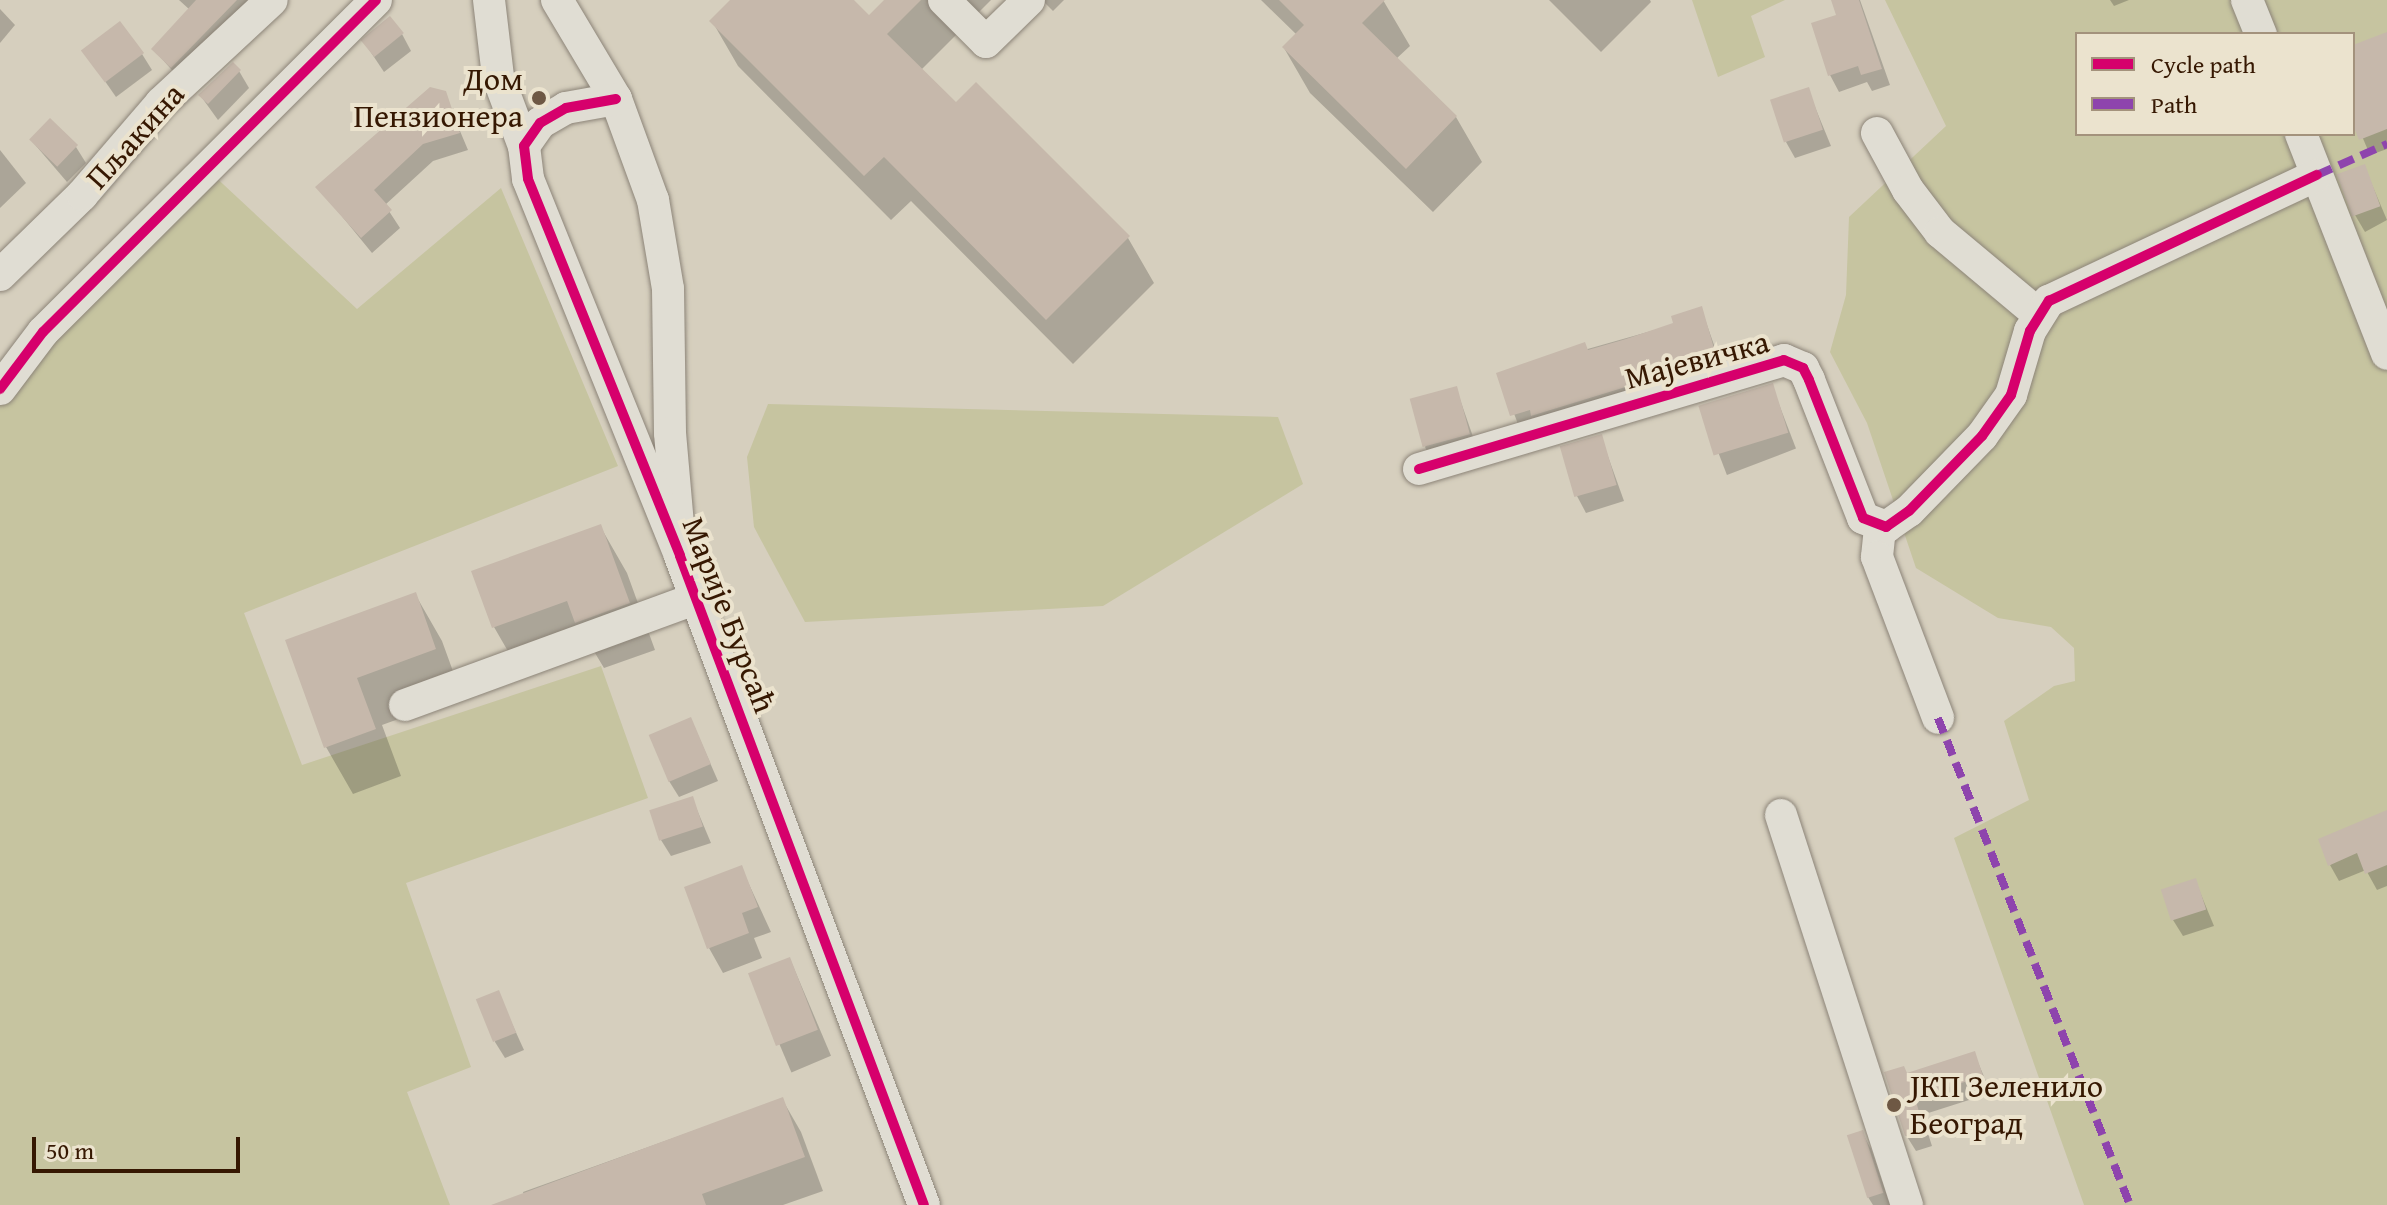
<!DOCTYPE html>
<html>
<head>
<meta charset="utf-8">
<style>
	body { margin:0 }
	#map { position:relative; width:2387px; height:1205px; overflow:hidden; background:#d6cfbe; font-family:"Gentium Book Plus",serif }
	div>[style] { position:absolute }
	.green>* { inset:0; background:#c6c4a0 }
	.shadow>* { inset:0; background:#0003; transform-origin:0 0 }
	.building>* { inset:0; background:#c6b8ab; transform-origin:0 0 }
	.roads { filter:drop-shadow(0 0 2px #8c8478) drop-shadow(0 0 2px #8c8478) }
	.minor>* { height:32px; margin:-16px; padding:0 16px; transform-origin:16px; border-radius:16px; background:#e0ddd3 }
	.quiet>* { height:8px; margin-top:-4px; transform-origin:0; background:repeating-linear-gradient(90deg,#8e44ad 0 16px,transparent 0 24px) }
	.cycleway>* { height:10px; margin:-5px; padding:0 5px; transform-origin:5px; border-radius:5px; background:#d6006c }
	.dots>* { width:22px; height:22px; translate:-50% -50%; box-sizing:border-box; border:4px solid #ebe3ce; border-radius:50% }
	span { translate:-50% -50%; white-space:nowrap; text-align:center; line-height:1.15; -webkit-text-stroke:8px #ebe3ce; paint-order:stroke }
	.poi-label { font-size:32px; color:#361802 }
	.right { translate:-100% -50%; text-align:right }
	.left { translate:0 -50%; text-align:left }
	.street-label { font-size:32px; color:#361802 }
	.legend { position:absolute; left:2075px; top:32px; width:280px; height:104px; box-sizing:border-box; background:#ebe3ce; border:2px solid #a3927c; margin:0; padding:10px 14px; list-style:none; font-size:24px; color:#361802 }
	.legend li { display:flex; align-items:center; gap:16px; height:40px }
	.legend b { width:40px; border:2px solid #a3927c }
	.scale { position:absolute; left:32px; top:1137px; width:208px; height:36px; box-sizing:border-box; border:4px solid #361802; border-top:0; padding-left:10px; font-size:24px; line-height:28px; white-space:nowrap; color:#361802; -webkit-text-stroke:6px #ebe3ce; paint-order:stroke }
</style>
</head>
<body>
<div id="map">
	<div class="green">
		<div style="clip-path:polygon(1692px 0,1785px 0,1751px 16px,1765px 57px,1718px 77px)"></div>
		<div style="clip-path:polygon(evenodd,1885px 0,2387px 0,2387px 1205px,2084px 1205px,1954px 838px,2029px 800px,2004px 721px,2054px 686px,2075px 681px,2074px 648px,2051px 627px,1998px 618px,1916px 568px,1867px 423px,1830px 352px,1846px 295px,1849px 217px,1946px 126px,1885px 0,2077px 34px,2353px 34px,2353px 134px,2077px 134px,2077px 34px)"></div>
		<div style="clip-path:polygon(195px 158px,357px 309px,501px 188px,618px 466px,244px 613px,302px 765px,601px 666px,648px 798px,406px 883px,471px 1067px,407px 1092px,450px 1205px,0 1205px,0 369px,17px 344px)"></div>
		<div style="clip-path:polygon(768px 404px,1278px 417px,1303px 484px,1103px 606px,805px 622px,754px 527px,747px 457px)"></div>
	</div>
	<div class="shadow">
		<div style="clip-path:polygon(179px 0,254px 0,179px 78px,154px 50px,190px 10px)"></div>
		<div style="clip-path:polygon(733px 0,851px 0,869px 18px,887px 0,991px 0,921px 70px,956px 105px,1128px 238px,1154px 283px,1073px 364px,911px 201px,891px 220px,738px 66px,712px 21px)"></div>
		<div style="clip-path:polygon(1042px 0,1064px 0,1053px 11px)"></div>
		<div style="clip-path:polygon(1261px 0,1383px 0,1410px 46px,1396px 59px,1456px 117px,1482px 162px,1433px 212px,1310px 93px,1284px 48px,1297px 35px)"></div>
		<div style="clip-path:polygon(1549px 0,1650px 0,1651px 2px,1601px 52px)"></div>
		<div style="clip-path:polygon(1833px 0,1860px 0,1890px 85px,1872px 91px,1867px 82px,1839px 92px,1830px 75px,1838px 16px)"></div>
		<div style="clip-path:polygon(2110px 0,2129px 0,2114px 6px)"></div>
		<div style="clip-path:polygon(0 9px,15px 25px,0 43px)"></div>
		<div style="clip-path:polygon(402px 34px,411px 51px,384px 72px,364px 42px)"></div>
		<div style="clip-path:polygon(2387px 34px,2387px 149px,2370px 155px,2353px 115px,2353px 47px)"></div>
		<div style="clip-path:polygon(84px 51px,142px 54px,152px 70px,116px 97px)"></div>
		<div style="clip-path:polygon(239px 71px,249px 88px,218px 120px,200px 95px)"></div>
		<div style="clip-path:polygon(1808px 90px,1831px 146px,1795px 158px,1786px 142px)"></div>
		<div style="clip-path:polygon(444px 93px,468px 150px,433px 161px,385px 205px,400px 228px,372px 253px,318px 187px)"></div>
		<div style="clip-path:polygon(31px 140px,76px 147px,86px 163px,67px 182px)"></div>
		<div style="clip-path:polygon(0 150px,26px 183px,0 208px)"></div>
		<div style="clip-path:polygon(2364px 166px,2387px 220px,2365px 232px,2355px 215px)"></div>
		<div style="clip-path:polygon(1701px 308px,1725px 376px,1521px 432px,1499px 374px,1676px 324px)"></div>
		<div style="left:1772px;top:386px;width:67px;height:74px;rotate:69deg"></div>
		<div style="clip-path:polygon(1456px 388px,1478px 451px,1434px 464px,1425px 447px)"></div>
		<div style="clip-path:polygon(1601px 437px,1624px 501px,1586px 513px,1577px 496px)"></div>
		<div style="clip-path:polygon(600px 526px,627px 573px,655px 650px,604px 668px,592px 648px,521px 674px,494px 627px,474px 572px)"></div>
		<div style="clip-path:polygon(415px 594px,442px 641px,462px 696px,382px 725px,401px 776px,353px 794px,326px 747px,288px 641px)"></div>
		<div style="clip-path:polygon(691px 719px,718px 781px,679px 797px,669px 781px)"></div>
		<div style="clip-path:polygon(692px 798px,711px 843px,671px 856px,661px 840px)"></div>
		<div style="clip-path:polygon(2387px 813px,2387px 886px,2377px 890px,2366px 870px,2339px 881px,2330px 865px)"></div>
		<div style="clip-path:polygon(741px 867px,771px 932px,754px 938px,762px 958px,723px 973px,709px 948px)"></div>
		<div style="clip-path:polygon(2195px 880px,2214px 926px,2183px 936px,2173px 920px)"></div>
		<div style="left:790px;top:959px;width:105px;height:43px;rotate:67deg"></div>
		<div style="clip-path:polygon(498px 993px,524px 1050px,505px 1058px,495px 1042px)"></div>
		<div style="clip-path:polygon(1974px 1053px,1991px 1093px,1922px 1115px,1932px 1146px,1916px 1151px,1906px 1135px,1907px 1075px)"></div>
		<div style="clip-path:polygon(782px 1099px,801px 1132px,823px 1191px,783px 1205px,527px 1205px,523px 1192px)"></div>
		<div style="clip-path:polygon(1862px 1132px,1871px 1149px,1890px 1205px,1873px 1205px,1868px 1197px)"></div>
	</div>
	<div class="building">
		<div style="clip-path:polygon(196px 0,237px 0,171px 68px,151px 49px)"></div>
		<div style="clip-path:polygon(730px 0,854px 0,869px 15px,884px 0,921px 0,887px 34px,956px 102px,976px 82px,1130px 236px,1046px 320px,884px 157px,864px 176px,709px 21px)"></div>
		<div style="clip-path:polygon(1279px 0,1385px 0,1362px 23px,1457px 116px,1406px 169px,1282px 47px,1304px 25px)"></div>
		<div style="clip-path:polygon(1831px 0,1859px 0,1882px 69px,1861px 75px,1858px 66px,1828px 76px,1811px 23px,1836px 15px)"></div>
		<div style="left:390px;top:16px;width:22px;height:38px;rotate:51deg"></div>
		<div style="left:120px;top:21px;width:40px;height:49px;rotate:53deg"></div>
		<div style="clip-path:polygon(2387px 32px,2387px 129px,2359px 140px,2353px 125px,2353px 45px)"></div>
		<div style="clip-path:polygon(233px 62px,241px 70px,208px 104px,198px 95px)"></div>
		<div style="clip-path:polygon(430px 87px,446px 91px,460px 133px,423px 144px,374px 190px,392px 210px,361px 238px,315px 187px)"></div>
		<div style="left:1809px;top:87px;width:45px;height:41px;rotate:72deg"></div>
		<div style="left:50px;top:118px;width:39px;height:30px;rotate:44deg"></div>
		<div style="left:2365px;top:164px;width:45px;height:30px;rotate:70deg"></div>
		<div style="clip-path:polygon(1702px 306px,1717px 359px,1531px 416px,1530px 410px,1510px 416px,1496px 373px,1585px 342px,1588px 350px,1626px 339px,1673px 323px,1671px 316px)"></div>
		<div style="left:1773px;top:383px;width:52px;height:78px;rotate:73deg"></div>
		<div style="left:1457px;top:386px;width:50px;height:49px;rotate:75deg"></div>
		<div style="left:1602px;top:434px;width:53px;height:44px;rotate:74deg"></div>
		<div style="clip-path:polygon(601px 524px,630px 603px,575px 623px,567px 601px,492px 628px,471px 571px)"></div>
		<div style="clip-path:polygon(416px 592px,436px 649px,357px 678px,376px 729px,324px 748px,285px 640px)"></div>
		<div style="left:691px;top:717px;width:51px;height:46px;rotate:67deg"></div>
		<div style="left:693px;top:796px;width:32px;height:46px;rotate:72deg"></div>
		<div style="clip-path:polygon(2387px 810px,2387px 865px,2365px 874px,2357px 853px,2328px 866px,2318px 839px)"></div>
		<div style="clip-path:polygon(742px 865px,758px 907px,742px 913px,749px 933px,707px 949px,684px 887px)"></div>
		<div style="left:2196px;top:878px;width:33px;height:37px;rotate:72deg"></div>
		<div style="left:790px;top:957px;width:78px;height:45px;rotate:69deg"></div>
		<div style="left:499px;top:990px;width:46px;height:25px;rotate:68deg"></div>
		<div style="clip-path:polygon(1975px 1051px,1983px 1076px,1915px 1098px,1924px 1129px,1905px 1136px,1884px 1072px,1904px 1066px,1907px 1073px)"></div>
		<div style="clip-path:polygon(783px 1097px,805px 1157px,702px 1194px,706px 1205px,491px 1205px)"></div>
		<div style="left:1863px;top:1130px;width:66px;height:17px;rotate:72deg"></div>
	</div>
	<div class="roads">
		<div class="minor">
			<div style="left:489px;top:0;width:78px;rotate:83.3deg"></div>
			<div style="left:498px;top:77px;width:74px;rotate:69.4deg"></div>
			<div style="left:557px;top:0;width:115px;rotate:59.2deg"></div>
			<div style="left:616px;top:99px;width:108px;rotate:69.9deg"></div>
			<div style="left:653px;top:200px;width:90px;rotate:80.4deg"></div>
			<div style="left:668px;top:289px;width:144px;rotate:89.2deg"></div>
			<div style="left:670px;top:433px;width:91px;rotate:85deg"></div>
			<div style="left:944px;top:0;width:59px;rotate:45deg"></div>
			<div style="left:986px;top:42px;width:60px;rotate:-44.3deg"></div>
			<div style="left:2247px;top:0;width:37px;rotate:68deg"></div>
			<div style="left:616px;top:99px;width:51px;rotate:169.8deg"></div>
			<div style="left:566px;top:108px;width:30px;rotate:150deg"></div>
			<div style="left:540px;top:123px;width:28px;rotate:125deg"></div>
			<div style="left:524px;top:146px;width:33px;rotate:83deg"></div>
			<div style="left:528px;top:179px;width:406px;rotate:68deg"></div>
			<div style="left:680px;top:556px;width:693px;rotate:69.4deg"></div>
			<div style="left:1877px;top:133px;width:65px;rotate:61.5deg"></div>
			<div style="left:1908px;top:190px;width:53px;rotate:52.7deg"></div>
			<div style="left:1940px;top:232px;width:128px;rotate:39.9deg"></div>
			<div style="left:2301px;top:134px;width:236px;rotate:68.6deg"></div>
			<div style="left:0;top:275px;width:115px;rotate:-44.3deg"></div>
			<div style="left:82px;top:195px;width:121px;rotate:-49.3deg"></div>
			<div style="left:161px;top:103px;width:151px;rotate:-42.9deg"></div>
			<div style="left:0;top:389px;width:71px;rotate:-53deg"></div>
			<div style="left:43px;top:332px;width:470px;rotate:-44.9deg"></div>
			<div style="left:1419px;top:469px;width:381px;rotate:-16.6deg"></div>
			<div style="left:1784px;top:360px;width:21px;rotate:23deg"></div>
			<div style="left:1803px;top:368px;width:13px;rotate:63deg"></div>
			<div style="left:1809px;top:380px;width:148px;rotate:68.6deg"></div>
			<div style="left:1863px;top:518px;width:25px;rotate:21deg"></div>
			<div style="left:1886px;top:527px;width:28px;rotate:-35deg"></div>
			<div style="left:1909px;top:511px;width:105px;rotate:-45.8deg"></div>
			<div style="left:1982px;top:436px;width:50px;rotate:-54.7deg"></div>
			<div style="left:2011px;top:395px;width:67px;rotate:-73.5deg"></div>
			<div style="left:2030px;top:331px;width:36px;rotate:-58deg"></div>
			<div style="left:2049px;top:301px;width:296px;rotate:-25.2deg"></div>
			<div style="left:1880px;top:528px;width:29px;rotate:96deg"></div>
			<div style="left:1877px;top:557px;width:172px;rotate:69.2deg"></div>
			<div style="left:405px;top:705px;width:309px;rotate:-20.1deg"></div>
			<div style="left:1781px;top:815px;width:410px;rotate:72.1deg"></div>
		</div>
	</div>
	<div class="quiet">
		<div style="left:2317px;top:175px;width:77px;rotate:-23.9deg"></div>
		<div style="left:1938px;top:718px;width:523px;rotate:68.48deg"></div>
	</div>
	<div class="cycleway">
		<div style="left:616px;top:99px;width:51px;rotate:169.8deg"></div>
		<div style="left:566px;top:108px;width:30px;rotate:150deg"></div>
		<div style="left:540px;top:123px;width:28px;rotate:125deg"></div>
		<div style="left:524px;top:146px;width:33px;rotate:83deg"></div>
		<div style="left:528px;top:179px;width:406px;rotate:68deg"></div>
		<div style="left:680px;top:556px;width:693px;rotate:69.4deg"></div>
		<div style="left:0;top:389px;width:71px;rotate:-53deg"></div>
		<div style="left:43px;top:332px;width:470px;rotate:-44.9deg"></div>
		<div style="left:1419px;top:469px;width:381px;rotate:-16.6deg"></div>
		<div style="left:1784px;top:360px;width:21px;rotate:23deg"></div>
		<div style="left:1803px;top:368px;width:13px;rotate:63deg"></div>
		<div style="left:1809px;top:380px;width:148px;rotate:68.6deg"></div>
		<div style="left:1863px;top:518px;width:25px;rotate:21deg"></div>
		<div style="left:1886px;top:527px;width:28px;rotate:-35deg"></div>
		<div style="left:1909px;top:511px;width:105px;rotate:-45.8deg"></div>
		<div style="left:1982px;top:436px;width:50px;rotate:-54.7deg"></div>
		<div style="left:2011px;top:395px;width:67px;rotate:-73.5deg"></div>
		<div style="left:2030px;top:331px;width:36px;rotate:-58deg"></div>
		<div style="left:2049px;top:301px;width:296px;rotate:-25.2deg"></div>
	</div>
	<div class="dots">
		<div style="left:539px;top:98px;background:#6e5844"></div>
		<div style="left:1894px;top:1105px;background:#6e5844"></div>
	</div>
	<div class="poi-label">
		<span class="right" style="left:523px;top:98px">Дом<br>Пензионера</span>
		<span class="left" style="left:1910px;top:1105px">ЈКП Зеленило<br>Београд</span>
	</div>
	<div class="street-label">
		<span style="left:135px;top:136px;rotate:-48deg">Пљакина</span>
		<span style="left:1697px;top:360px;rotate:-15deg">Мајевичка</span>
		<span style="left:729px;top:615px;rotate:69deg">Марије Бурсаћ</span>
	</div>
	<ul class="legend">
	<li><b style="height:10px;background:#d6006c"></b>Cycle path</li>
	<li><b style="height:10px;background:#8e44ad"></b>Path</li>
	</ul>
	<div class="scale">50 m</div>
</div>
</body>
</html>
